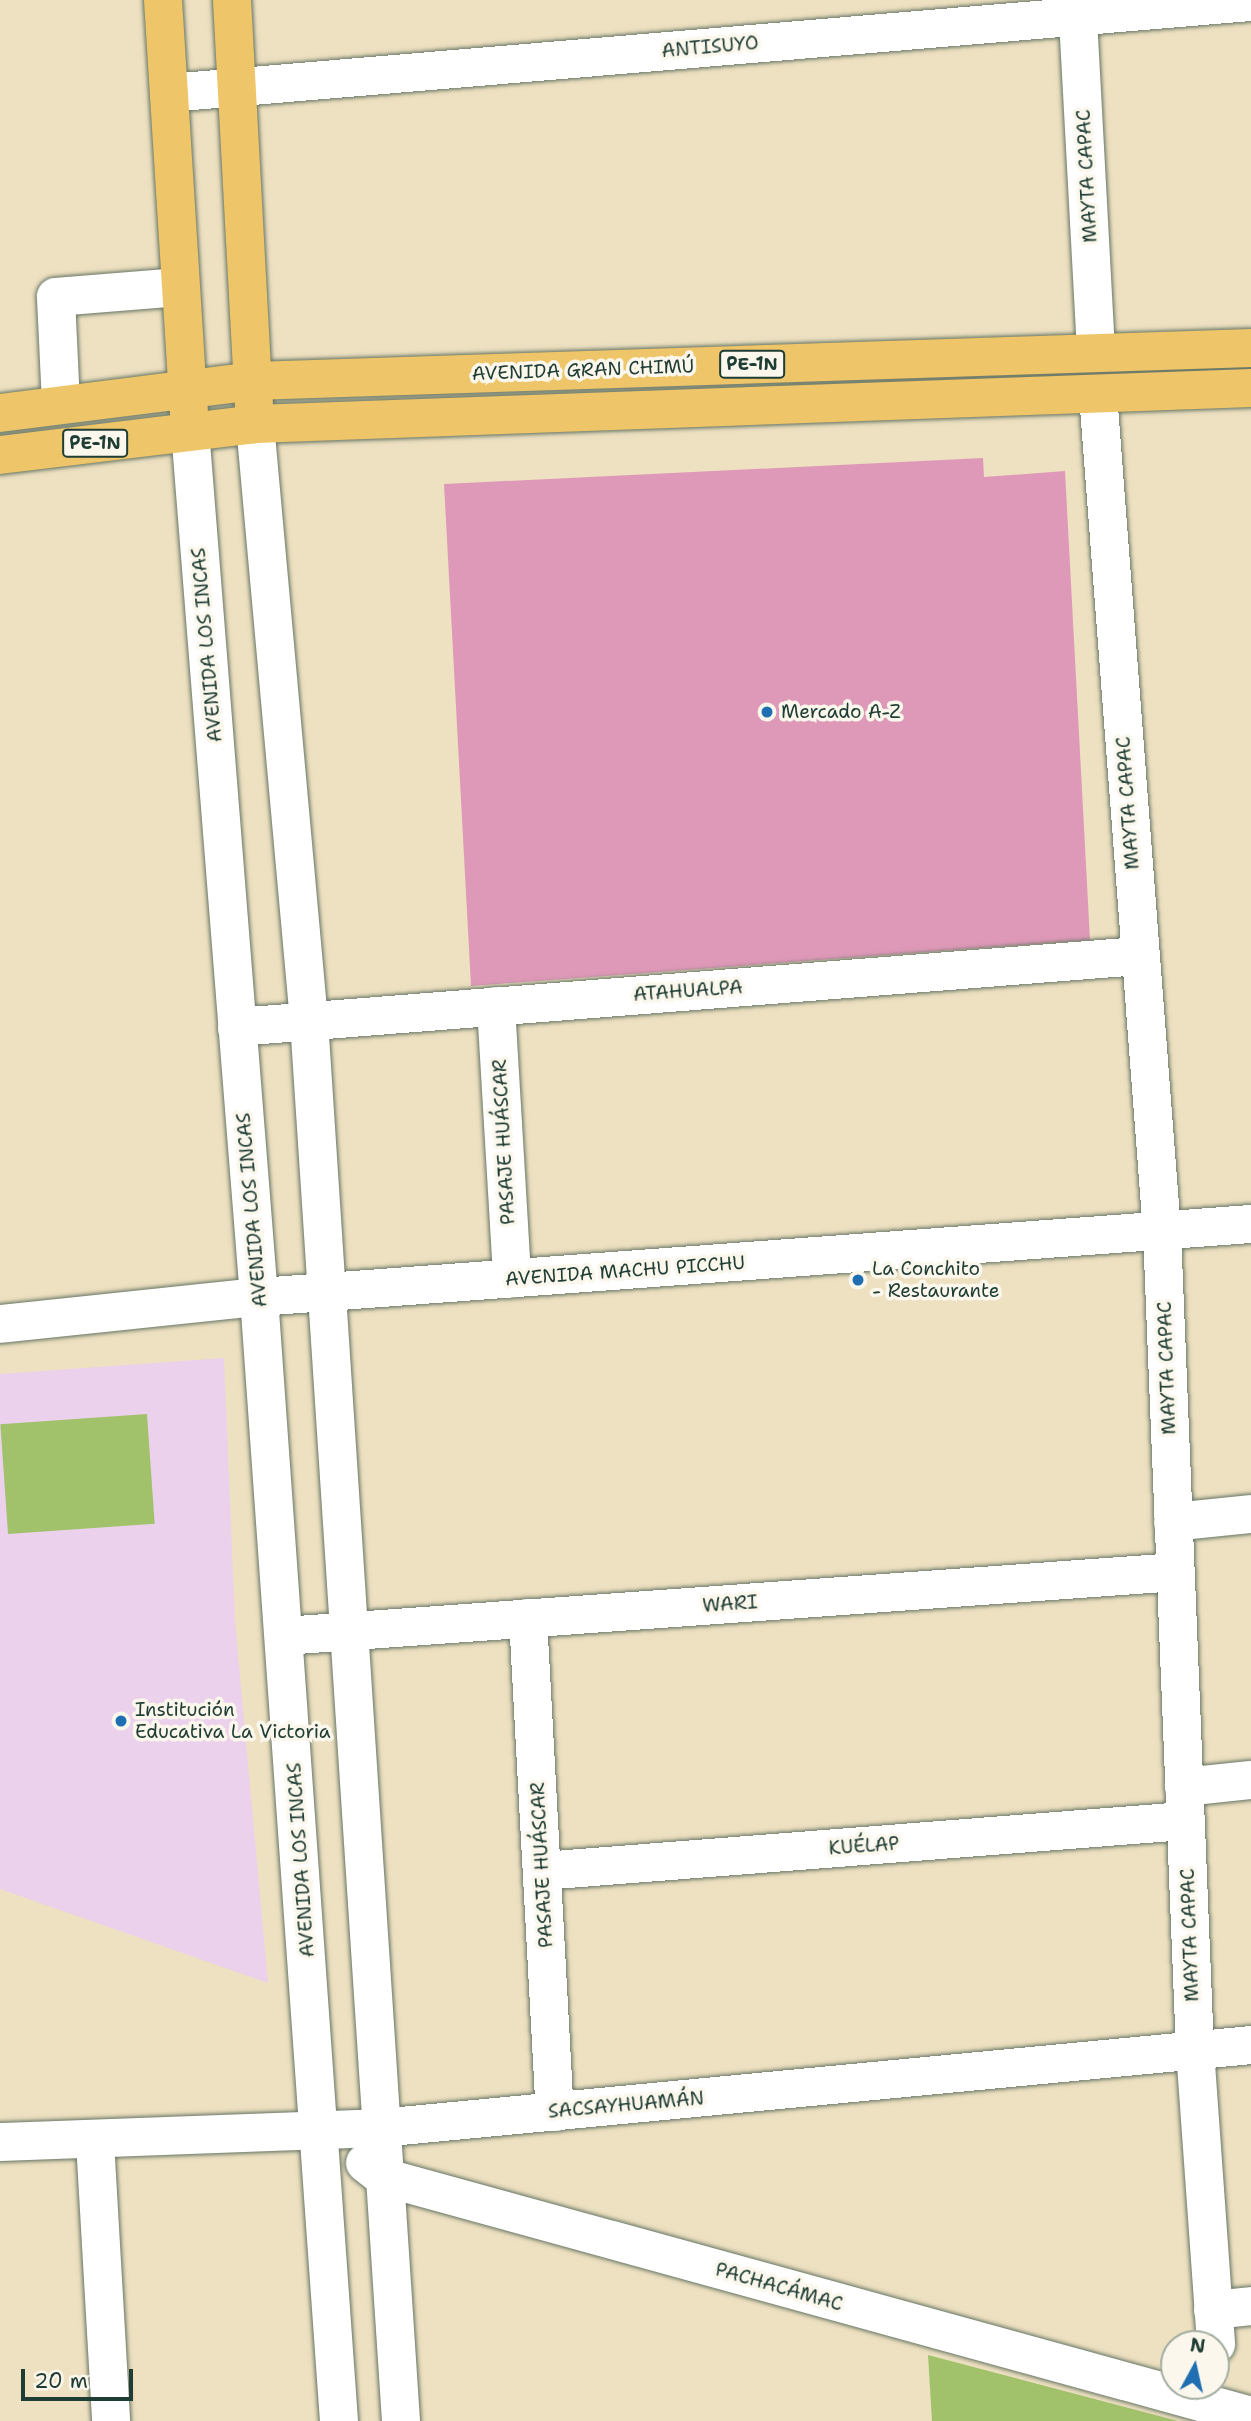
<!DOCTYPE html>
<html>
<head>
<meta charset="utf-8">
<style>
	body { margin:0 }
	#map { position:relative; width:1251px; height:2421px; overflow:hidden; background:#eee1c1; font-family:"Shantell Sans",sans-serif }
	div>[style] { position:absolute }
	.built>* { inset:0; background:#ebd1eb }
	.green>* { inset:0; background:#a1c26b; transform-origin:0 0 }
	.building>* { inset:0; background:#df99b8 }
	.roads { filter:drop-shadow(0 0 2px #677665) drop-shadow(0 0 2px #677665) }
	.minor>* { height:38px; margin:-19px; padding:0 19px; transform-origin:19px; border-radius:19px; background:#fff }
	.major>* { height:38px; margin:-19px; padding:0 19px; transform-origin:19px; border-radius:19px; background:#eec569 }
	.highway>* { height:38px; margin:-19px; padding:0 19px; transform-origin:19px; border-radius:19px; background:#eec569 }
	.dots>* { width:19px; height:19px; translate:-50% -50%; box-sizing:border-box; border:4px solid #fbf7ec; border-radius:50% }
	span { translate:-50% -50%; white-space:nowrap; text-align:center; line-height:1.15; -webkit-text-stroke:7px #fbf7ec; paint-order:stroke }
	.shield-label span { padding:2px 5px; background:#fbf7ec; border:2px solid; border-radius:5px; -webkit-text-stroke-width:0 }
	.shield-label { font-size:18px; color:#1f3d34; font-weight:700 }
	.street-label { font-size:19px; color:#1f3d34 }
	.poi-label { font-size:19px; color:#1f3d34 }
	.left { translate:0 -50%; text-align:left }
	.north { position:absolute; left:1160px; top:2330px; width:70px; height:70px; box-sizing:border-box; background:#fbf7ec; border:2px solid #a3ada2; border-radius:50%; rotate:8deg; font-size:19px; font-weight:700; line-height:28px; text-align:center; color:#1f3d34 }
	.north::after { content:''; display:block; margin:auto; width:24px; height:32px; background:#1f6fb2; clip-path:polygon(50% 0,100% 100%,50% 72%,0 100%) }
	.scale { position:absolute; left:21px; top:2369px; width:112px; height:32px; box-sizing:border-box; border:4px solid #1f3d34; border-top:0; padding-left:9px; font-size:21px; line-height:24px; white-space:nowrap; color:#1f3d34; -webkit-text-stroke:5px #fbf7ec; paint-order:stroke }
</style>
</head>
<body>
<div id="map">
	<div class="built">
		<div style="clip-path:polygon(224px 1358px,235px 1621px,268px 1983px,0 1889px,0 1374px)"></div>
	</div>
	<div class="green">
		<div style="left:147px;top:1414px;width:110px;height:147px;rotate:86deg"></div>
		<div style="clip-path:polygon(928px 2355px,1178px 2421px,932px 2421px)"></div>
	</div>
	<div class="building">
		<div style="clip-path:polygon(983px 458px,984px 477px,1065px 471px,1090px 940px,471px 986px,444px 484px)"></div>
	</div>
	<div class="roads">
		<div class="minor">
			<div style="left:1077px;top:0;width:353px;rotate:86.9deg"></div>
			<div style="left:169px;top:93px;width:1086px;rotate:-4.81deg"></div>
			<div style="left:1098px;top:394px;width:840px;rotate:85.63deg"></div>
			<div style="left:1162px;top:1232px;width:819px;rotate:87.69deg"></div>
			<div style="left:1195px;top:2050px;width:295px;rotate:85.9deg"></div>
			<div style="left:61px;top:404px;width:107px;rotate:-92.7deg"></div>
			<div style="left:56px;top:297px;width:124px;rotate:-4.6deg"></div>
			<div style="left:255px;top:424px;width:599px;rotate:84.83deg"></div>
			<div style="left:309px;top:1021px;width:1403px;rotate:86.24deg"></div>
			<div style="left:190px;top:430px;width:870px;rotate:85.45deg"></div>
			<div style="left:259px;top:1297px;width:1127px;rotate:85.93deg"></div>
			<div style="left:496px;top:1006px;width:273px;rotate:86.6deg"></div>
			<div style="left:237px;top:1027px;width:905px;rotate:-4.5deg"></div>
			<div style="left:0;top:1324px;width:260px;rotate:-6deg"></div>
			<div style="left:259px;top:1297px;width:995px;rotate:-4.21deg"></div>
			<div style="left:1173px;top:1522px;width:78px;rotate:-5.9deg"></div>
			<div style="left:528px;top:1618px;width:495px;rotate:86.9deg"></div>
			<div style="left:284px;top:1636px;width:894px;rotate:-4.1deg"></div>
			<div style="left:1184px;top:1787px;width:67px;rotate:-6deg"></div>
			<div style="left:542px;top:1871px;width:645px;rotate:-4.45deg"></div>
			<div style="left:95px;top:2141px;width:280px;rotate:86.7deg"></div>
			<div style="left:0;top:2142px;width:380px;rotate:-2.1deg"></div>
			<div style="left:380px;top:2128px;width:875px;rotate:-5.44deg"></div>
			<div style="left:365px;top:2163px;width:23px;rotate:38deg"></div>
			<div style="left:383px;top:2177px;width:900px;rotate:15.39deg"></div>
			<div style="left:1213px;top:2310px;width:38px;rotate:-6deg"></div>
		</div>
		<div class="major">
			<div style="left:163px;top:0;width:431px;rotate:86.4deg"></div>
			<div style="left:232px;top:0;width:425px;rotate:86.9deg"></div>
		</div>
		<div class="highway">
			<div style="left:0;top:413px;width:255px;rotate:-7.2deg"></div>
			<div style="left:253px;top:381px;width:999px;rotate:-1.89deg"></div>
			<div style="left:0;top:455px;width:257px;rotate:-6.9deg"></div>
			<div style="left:255px;top:424px;width:997px;rotate:-2.07deg"></div>
		</div>
	</div>
	<div class="dots">
		<div style="left:767px;top:712px;background:#1f6fb2"></div>
		<div style="left:858px;top:1280px;background:#1f6fb2"></div>
		<div style="left:121px;top:1721px;background:#1f6fb2"></div>
	</div>
	<div class="shield-label">
		<span style="left:752px;top:364px">PE-1N</span>
		<span style="left:95px;top:443px">PE-1N</span>
	</div>
	<div class="street-label">
		<span style="left:710px;top:47px;rotate:-5deg">ANTISUYO</span>
		<span style="left:1087px;top:176px;rotate:-93deg">MAYTA CAPAC</span>
		<span style="left:583px;top:370px;rotate:-2deg">AVENIDA GRAN CHIMÚ</span>
		<span style="left:207px;top:645px;rotate:-95deg">AVENIDA LOS INCAS</span>
		<span style="left:1128px;top:803px;rotate:-94deg">MAYTA CAPAC</span>
		<span style="left:688px;top:991px;rotate:-4deg">ATAHUALPA</span>
		<span style="left:504px;top:1142px;rotate:-93deg">PASAJE HUÁSCAR</span>
		<span style="left:252px;top:1210px;rotate:-95deg">AVENIDA LOS INCAS</span>
		<span style="left:625px;top:1271px;rotate:-4deg">AVENIDA MACHU PICCHU</span>
		<span style="left:1167px;top:1368px;rotate:-92deg">MAYTA CAPAC</span>
		<span style="left:730px;top:1604px;rotate:-4deg">WARI</span>
		<span style="left:864px;top:1846px;rotate:-4deg">KUÉLAP</span>
		<span style="left:301px;top:1860px;rotate:-94deg">AVENIDA LOS INCAS</span>
		<span style="left:542px;top:1865px;rotate:-93deg">PASAJE HUÁSCAR</span>
		<span style="left:1190px;top:1935px;rotate:-92deg">MAYTA CAPAC</span>
		<span style="left:626px;top:2105px;rotate:-5deg">SACSAYHUAMÁN</span>
		<span style="left:779px;top:2287px;rotate:16deg">PACHACÁMAC</span>
	</div>
	<div class="poi-label">
		<span class="left" style="left:781px;top:712px">Mercado A-Z</span>
		<span class="left" style="left:872px;top:1280px">La Conchito<br>- Restaurante</span>
		<span class="left" style="left:135px;top:1721px">Institución<br>Educativa La Victoria</span>
	</div>
	<div class="north">N</div>
	<div class="scale">20 m</div>
</div>
</body>
</html>
